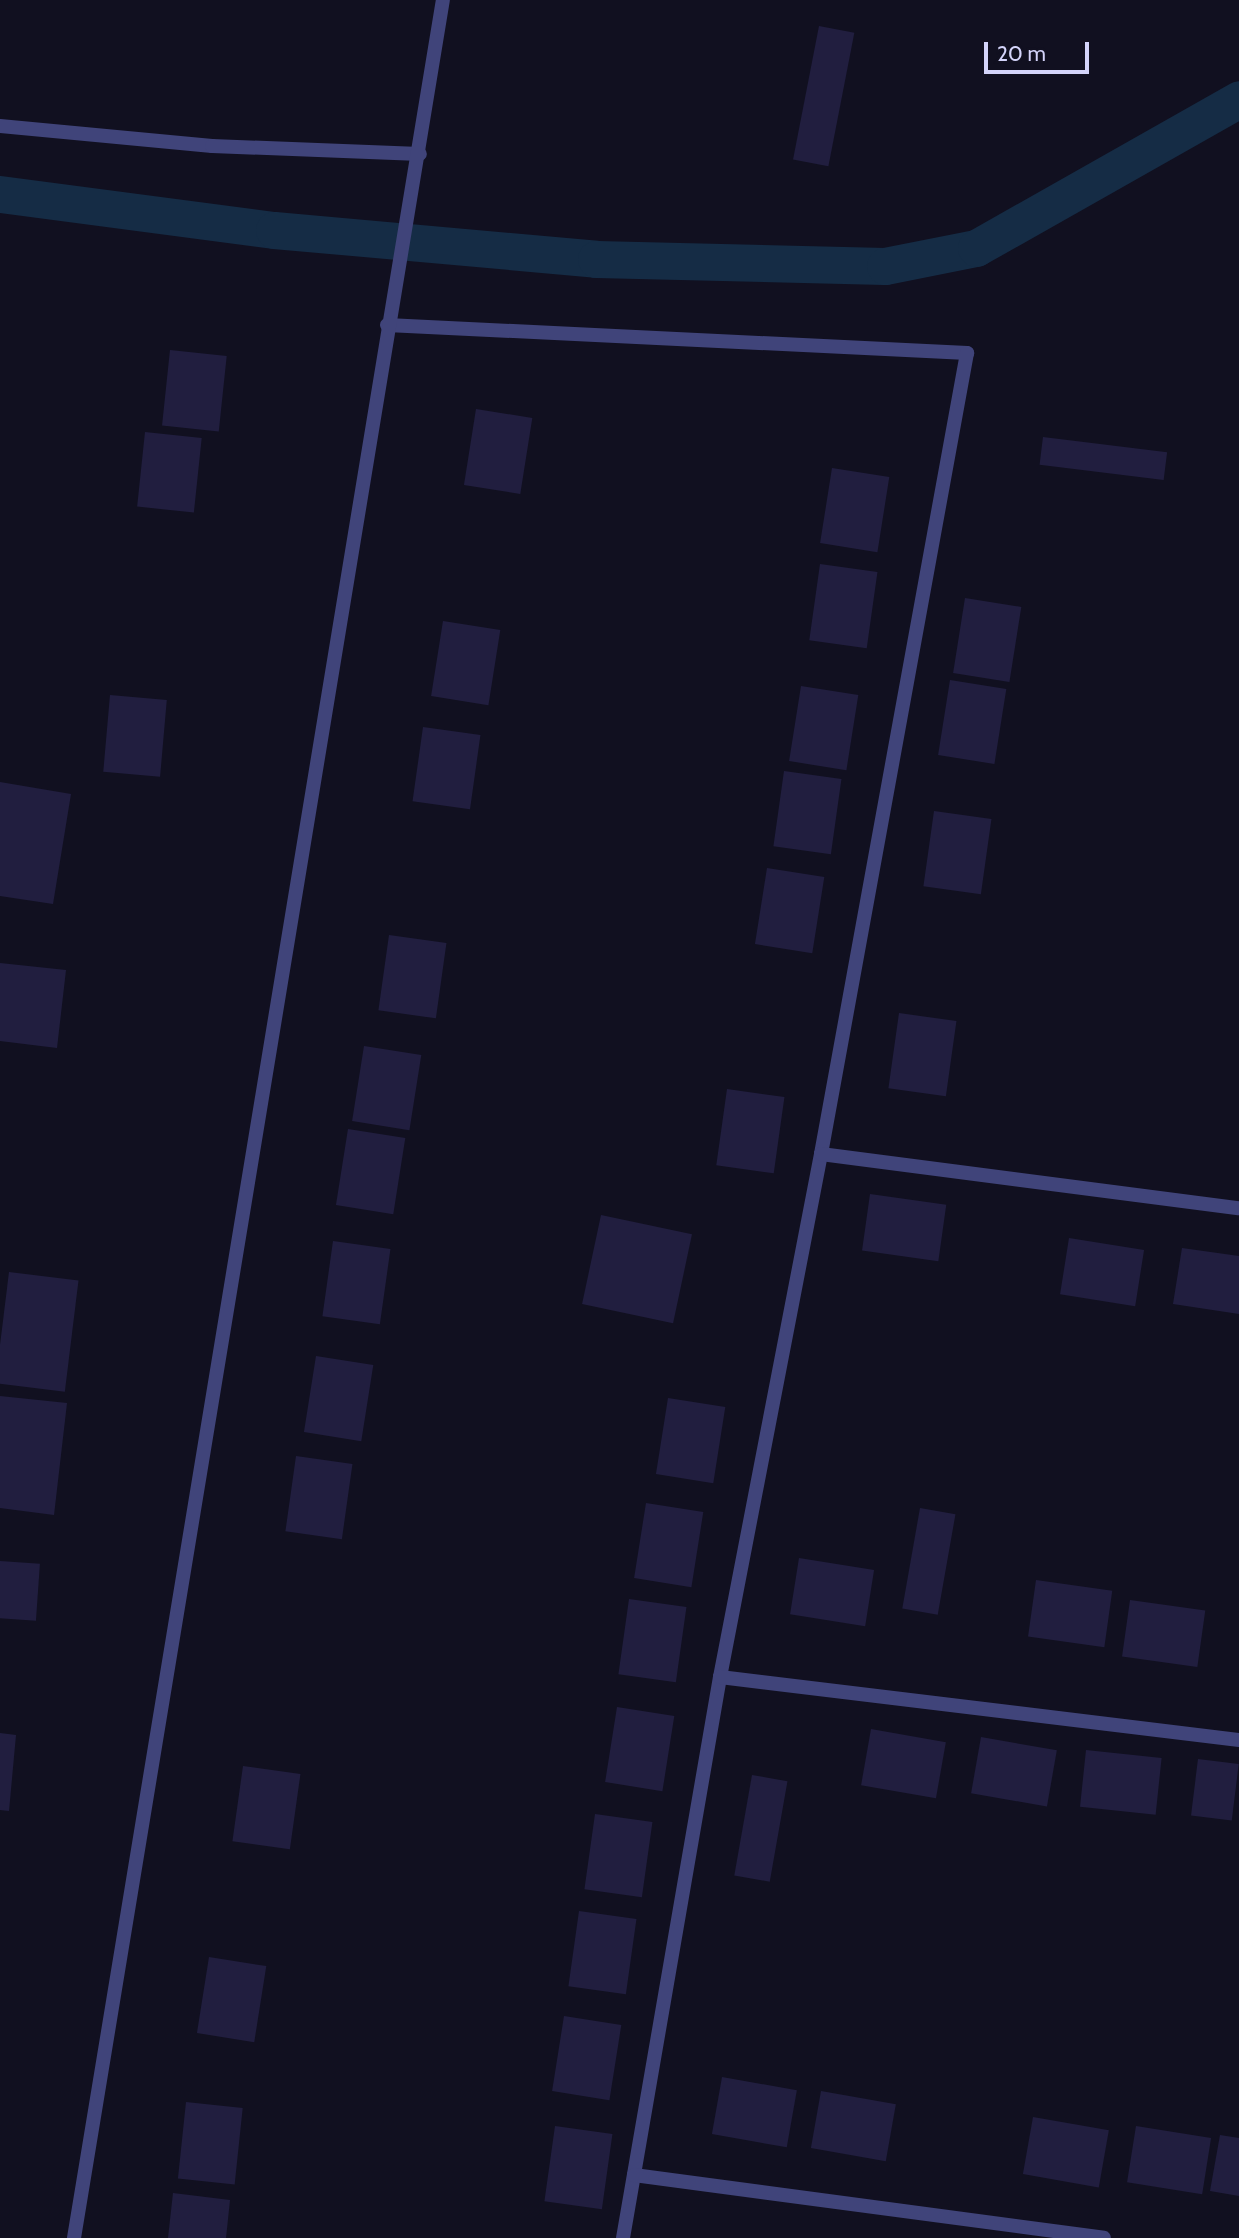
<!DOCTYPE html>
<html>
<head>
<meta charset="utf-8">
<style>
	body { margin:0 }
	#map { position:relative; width:1239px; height:2238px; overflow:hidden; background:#111020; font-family:Cabin,sans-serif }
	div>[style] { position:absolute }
	.canal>* { height:37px; margin:-18.5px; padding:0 18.5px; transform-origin:18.5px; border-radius:18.5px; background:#152c45 }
	.building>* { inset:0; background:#211e3f; transform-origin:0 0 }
	.minor>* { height:14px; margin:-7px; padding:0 7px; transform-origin:7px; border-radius:7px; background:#40447a }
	span { translate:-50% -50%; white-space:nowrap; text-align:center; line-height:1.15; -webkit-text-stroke:5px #111020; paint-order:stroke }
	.scale { position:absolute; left:984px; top:42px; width:105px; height:32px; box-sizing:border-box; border:4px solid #d4d4fa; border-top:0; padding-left:9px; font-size:21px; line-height:24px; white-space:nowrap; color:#d4d4fa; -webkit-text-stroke:5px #111020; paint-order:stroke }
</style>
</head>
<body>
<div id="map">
	<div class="canal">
		<div style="left:0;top:194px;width:276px;rotate:7.5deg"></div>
		<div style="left:274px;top:230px;width:323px;rotate:5.1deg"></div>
		<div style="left:596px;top:259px;width:289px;rotate:1.4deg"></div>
		<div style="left:885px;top:266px;width:93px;rotate:-11.2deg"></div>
		<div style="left:976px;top:248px;width:302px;rotate:-29.5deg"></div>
	</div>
	<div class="building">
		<div style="left:819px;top:26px;width:36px;height:136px;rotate:11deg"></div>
		<div style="left:170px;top:350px;width:57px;height:76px;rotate:6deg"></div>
		<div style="left:476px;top:409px;width:57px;height:77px;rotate:9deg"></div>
		<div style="left:145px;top:432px;width:57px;height:75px;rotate:6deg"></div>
		<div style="left:1043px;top:437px;width:125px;height:28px;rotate:7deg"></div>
		<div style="left:832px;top:468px;width:58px;height:76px;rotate:9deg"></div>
		<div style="left:820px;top:564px;width:58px;height:77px;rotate:8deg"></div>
		<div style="left:965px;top:598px;width:57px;height:76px;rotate:9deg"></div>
		<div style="left:443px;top:621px;width:58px;height:76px;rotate:9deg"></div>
		<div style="left:950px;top:680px;width:57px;height:76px;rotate:9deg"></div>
		<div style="left:801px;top:686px;width:58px;height:76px;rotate:9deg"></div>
		<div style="left:110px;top:695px;width:57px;height:77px;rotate:5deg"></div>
		<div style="left:423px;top:727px;width:58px;height:75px;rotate:8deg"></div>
		<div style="left:784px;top:771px;width:58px;height:76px;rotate:8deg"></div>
		<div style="clip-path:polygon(0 782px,71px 794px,53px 904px,0 896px)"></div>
		<div style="left:934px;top:811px;width:58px;height:76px;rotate:8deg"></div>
		<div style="left:767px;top:868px;width:58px;height:77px;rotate:9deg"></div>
		<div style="left:389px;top:935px;width:58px;height:76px;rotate:8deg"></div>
		<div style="clip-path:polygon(0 963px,66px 970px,57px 1048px,0 1041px)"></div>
		<div style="left:899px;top:1013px;width:58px;height:76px;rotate:8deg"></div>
		<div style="left:364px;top:1046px;width:58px;height:76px;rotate:9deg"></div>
		<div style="left:727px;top:1089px;width:58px;height:77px;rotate:8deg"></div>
		<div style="left:348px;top:1129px;width:58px;height:77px;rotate:9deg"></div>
		<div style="left:870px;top:1194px;width:77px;height:57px;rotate:8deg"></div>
		<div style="left:601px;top:1215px;width:93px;height:91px;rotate:12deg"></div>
		<div style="left:1069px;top:1238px;width:76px;height:57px;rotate:9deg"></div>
		<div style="left:333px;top:1241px;width:58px;height:76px;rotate:8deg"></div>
		<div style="clip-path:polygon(1182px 1248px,1239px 1256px,1239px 1314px,1173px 1304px)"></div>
		<div style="left:9px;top:1272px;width:70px;height:112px;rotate:7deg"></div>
		<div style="left:316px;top:1356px;width:58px;height:77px;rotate:9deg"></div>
		<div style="clip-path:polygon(0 1396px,67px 1403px,54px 1515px,0 1508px)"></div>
		<div style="left:668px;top:1398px;width:58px;height:77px;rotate:9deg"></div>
		<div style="left:296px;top:1456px;width:57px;height:76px;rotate:8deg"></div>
		<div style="left:646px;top:1503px;width:58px;height:76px;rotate:9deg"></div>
		<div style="left:920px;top:1508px;width:36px;height:102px;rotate:10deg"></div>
		<div style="left:799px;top:1558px;width:76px;height:57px;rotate:9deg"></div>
		<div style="left:0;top:1561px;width:40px;height:57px;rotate:4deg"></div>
		<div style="left:1036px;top:1580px;width:77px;height:57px;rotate:8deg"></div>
		<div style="left:629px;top:1599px;width:58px;height:76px;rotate:8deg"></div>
		<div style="left:1130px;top:1600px;width:76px;height:57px;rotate:8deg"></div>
		<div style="left:617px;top:1707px;width:58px;height:76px;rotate:9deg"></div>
		<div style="left:871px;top:1729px;width:76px;height:57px;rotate:10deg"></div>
		<div style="clip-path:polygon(0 1733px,16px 1735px,9px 1811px,0 1810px)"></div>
		<div style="left:981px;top:1737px;width:77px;height:57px;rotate:10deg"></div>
		<div style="left:1086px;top:1750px;width:76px;height:57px;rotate:6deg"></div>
		<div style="left:1198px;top:1759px;width:41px;height:57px;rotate:7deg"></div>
		<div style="left:243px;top:1766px;width:58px;height:76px;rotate:8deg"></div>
		<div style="left:752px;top:1775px;width:36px;height:102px;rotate:10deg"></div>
		<div style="left:595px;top:1814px;width:58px;height:76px;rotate:8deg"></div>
		<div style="left:579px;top:1911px;width:58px;height:76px;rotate:8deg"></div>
		<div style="left:209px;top:1957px;width:58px;height:77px;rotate:9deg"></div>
		<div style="left:564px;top:2016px;width:58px;height:76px;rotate:9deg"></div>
		<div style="left:722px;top:2077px;width:76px;height:58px;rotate:10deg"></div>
		<div style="left:821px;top:2091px;width:76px;height:58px;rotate:10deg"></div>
		<div style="left:186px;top:2102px;width:57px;height:77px;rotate:6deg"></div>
		<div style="left:1033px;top:2117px;width:77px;height:58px;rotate:10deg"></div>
		<div style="left:555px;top:2126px;width:58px;height:76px;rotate:8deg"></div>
		<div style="left:1136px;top:2126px;width:76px;height:57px;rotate:9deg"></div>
		<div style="clip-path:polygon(1220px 2135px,1239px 2138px,1239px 2196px,1210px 2191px)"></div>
		<div style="clip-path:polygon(173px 2193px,230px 2200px,226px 2238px,168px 2238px)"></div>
	</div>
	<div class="minor">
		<div style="left:0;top:126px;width:213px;rotate:5.4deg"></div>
		<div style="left:212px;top:146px;width:208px;rotate:2.2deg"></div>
		<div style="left:387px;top:325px;width:581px;rotate:2.76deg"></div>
		<div style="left:967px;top:353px;width:814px;rotate:100.33deg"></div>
		<div style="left:821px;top:1154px;width:533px;rotate:100.93deg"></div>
		<div style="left:720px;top:1677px;width:569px;rotate:99.81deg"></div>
		<div style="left:821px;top:1154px;width:421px;rotate:7.4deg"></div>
		<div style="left:720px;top:1677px;width:523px;rotate:6.92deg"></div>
		<div style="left:634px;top:2175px;width:474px;rotate:7.6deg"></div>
		<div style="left:74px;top:2238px;width:2268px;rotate:-80.64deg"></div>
	</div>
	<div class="scale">20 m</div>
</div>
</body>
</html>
